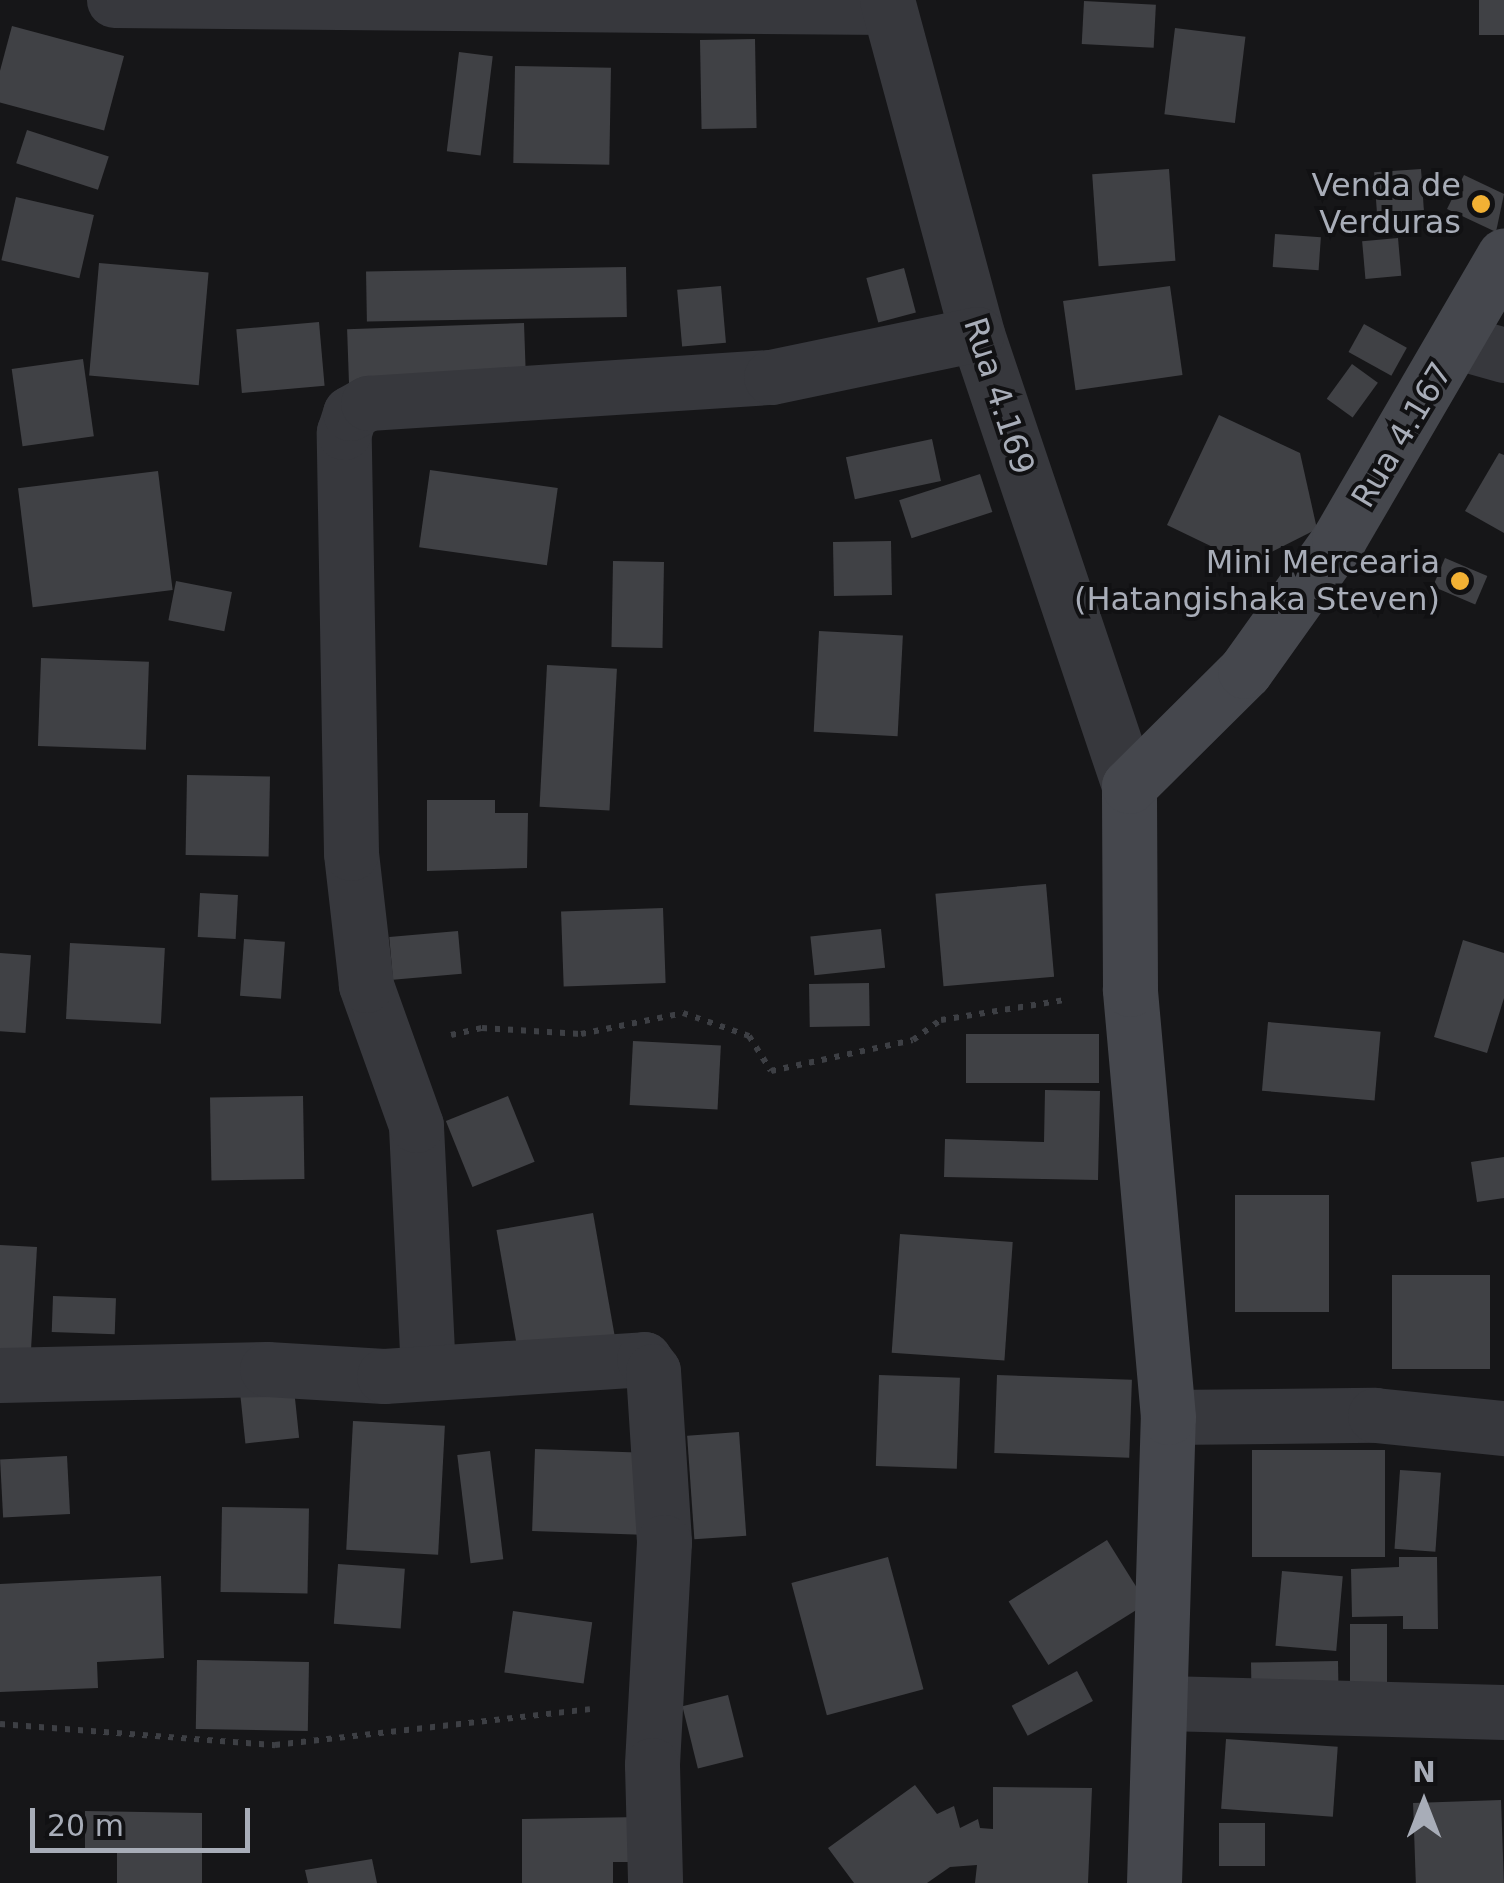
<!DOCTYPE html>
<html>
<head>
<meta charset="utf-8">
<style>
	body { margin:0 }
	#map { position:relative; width:1504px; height:1883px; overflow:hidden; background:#161618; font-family:"DejaVu Sans",sans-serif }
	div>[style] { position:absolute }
	.building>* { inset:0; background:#404145; transform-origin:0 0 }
	.path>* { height:6px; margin-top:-3px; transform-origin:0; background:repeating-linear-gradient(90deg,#3d3f44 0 5px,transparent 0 13px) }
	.street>* { height:55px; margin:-27.5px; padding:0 27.5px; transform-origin:27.5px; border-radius:27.5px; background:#37383d }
	.secondary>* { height:55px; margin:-27.5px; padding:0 27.5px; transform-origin:27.5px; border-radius:27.5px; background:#45474d }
	.dots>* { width:28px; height:28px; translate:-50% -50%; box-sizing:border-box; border:5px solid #111113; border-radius:50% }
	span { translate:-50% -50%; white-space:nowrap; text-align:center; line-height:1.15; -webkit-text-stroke:8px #111113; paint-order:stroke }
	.poi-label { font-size:32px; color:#a8adb8 }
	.right { translate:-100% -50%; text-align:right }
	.street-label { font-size:32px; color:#a8adb8 }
	.north { position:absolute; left:1374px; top:1753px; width:100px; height:100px; -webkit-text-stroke:8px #111113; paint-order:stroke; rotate:0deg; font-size:28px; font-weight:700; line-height:40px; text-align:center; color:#a8adb8 }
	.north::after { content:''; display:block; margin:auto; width:35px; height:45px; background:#a8adb8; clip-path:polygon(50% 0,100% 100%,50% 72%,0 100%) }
	.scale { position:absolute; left:30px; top:1808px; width:220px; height:45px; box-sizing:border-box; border:5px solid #a8adb8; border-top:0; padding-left:12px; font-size:30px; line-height:35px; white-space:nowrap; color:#a8adb8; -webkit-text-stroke:8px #111113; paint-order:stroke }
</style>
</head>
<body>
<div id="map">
	<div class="building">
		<div style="left:1479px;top:0;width:25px;height:35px"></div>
		<div style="left:1084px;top:1px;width:72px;height:43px;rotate:3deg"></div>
		<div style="left:12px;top:26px;width:116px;height:77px;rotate:15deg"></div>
		<div style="left:1175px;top:28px;width:71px;height:87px;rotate:7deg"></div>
		<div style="left:755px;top:39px;width:89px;height:55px;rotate:89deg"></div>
		<div style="left:459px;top:52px;width:34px;height:100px;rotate:7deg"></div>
		<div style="left:515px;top:66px;width:96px;height:97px;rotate:1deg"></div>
		<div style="left:27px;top:130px;width:86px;height:35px;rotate:18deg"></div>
		<div style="left:1169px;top:169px;width:92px;height:77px;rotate:86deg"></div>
		<div style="left:1421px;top:169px;width:41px;height:47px;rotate:86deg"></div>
		<div style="clip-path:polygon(1464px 175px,1504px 194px,1496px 232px,1447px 209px)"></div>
		<div style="left:16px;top:197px;width:80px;height:65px;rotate:13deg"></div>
		<div style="left:1275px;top:234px;width:46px;height:33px;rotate:4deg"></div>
		<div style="left:1398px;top:238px;width:38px;height:36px;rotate:85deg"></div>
		<div style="left:99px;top:263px;width:110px;height:113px;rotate:5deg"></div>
		<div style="left:626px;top:267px;width:50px;height:260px;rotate:89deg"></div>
		<div style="left:904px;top:268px;width:46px;height:39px;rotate:75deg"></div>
		<div style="left:721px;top:286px;width:57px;height:44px;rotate:85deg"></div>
		<div style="left:1170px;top:286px;width:90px;height:108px;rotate:82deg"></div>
		<div style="left:319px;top:322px;width:64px;height:83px;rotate:85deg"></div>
		<div style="left:524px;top:323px;width:68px;height:177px;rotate:88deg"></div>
		<div style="left:1364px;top:324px;width:49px;height:32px;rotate:29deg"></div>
		<div style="left:83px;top:359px;width:78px;height:72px;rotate:82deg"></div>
		<div style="left:1352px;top:364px;width:32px;height:43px;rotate:36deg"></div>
		<div style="clip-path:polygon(1219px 415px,1300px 453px,1317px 529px,1248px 564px,1167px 525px)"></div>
		<div style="left:932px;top:439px;width:43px;height:88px;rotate:78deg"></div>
		<div style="clip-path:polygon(1499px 453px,1504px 455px,1504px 533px,1465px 511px)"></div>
		<div style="left:430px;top:470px;width:129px;height:78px;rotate:8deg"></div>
		<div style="left:158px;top:471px;width:120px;height:141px;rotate:83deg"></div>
		<div style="left:980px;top:474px;width:40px;height:85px;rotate:72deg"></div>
		<div style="left:891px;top:541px;width:54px;height:58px;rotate:89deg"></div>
		<div style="left:1445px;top:558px;width:46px;height:31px;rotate:23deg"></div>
		<div style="left:613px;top:561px;width:51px;height:86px;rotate:1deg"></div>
		<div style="left:176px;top:581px;width:57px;height:40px;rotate:11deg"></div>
		<div style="left:819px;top:631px;width:84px;height:101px;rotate:3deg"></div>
		<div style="left:41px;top:658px;width:108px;height:88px;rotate:2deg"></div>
		<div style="left:547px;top:665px;width:70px;height:142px;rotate:3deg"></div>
		<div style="left:187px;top:775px;width:83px;height:80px;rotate:1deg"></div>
		<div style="clip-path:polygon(427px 800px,495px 800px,495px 813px,528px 813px,527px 868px,427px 871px)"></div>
		<div style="left:1046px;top:884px;width:93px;height:111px;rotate:85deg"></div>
		<div style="left:200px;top:893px;width:38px;height:44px;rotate:3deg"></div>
		<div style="left:663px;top:908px;width:75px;height:102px;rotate:88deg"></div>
		<div style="left:881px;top:929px;width:39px;height:71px;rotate:84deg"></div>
		<div style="left:458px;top:931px;width:43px;height:69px;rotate:85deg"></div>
		<div style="left:244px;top:939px;width:41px;height:57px;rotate:4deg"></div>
		<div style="clip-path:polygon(1463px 940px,1504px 953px,1504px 998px,1487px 1053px,1434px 1037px)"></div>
		<div style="left:70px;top:943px;width:95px;height:76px;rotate:3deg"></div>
		<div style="left:0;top:953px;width:31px;height:78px;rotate:4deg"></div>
		<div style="left:869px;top:983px;width:43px;height:60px;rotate:89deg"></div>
		<div style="left:1268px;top:1022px;width:113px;height:69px;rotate:5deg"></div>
		<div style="left:1099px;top:1034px;width:49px;height:133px;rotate:90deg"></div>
		<div style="left:633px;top:1041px;width:88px;height:64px;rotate:3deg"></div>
		<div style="clip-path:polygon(1045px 1090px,1100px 1091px,1098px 1180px,944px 1177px,945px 1139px,1044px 1142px)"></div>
		<div style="left:303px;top:1096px;width:83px;height:93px;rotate:89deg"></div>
		<div style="left:508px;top:1096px;width:71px;height:67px;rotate:68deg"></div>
		<div style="clip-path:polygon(1504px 1157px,1504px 1198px,1477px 1202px,1471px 1162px)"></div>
		<div style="left:1235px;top:1195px;width:94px;height:117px"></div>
		<div style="left:593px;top:1213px;width:124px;height:98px;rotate:80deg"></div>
		<div style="left:900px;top:1234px;width:113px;height:119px;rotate:4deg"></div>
		<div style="clip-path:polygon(0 1245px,37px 1247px,31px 1350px,0 1349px)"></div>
		<div style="left:1392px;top:1275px;width:98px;height:94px"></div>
		<div style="left:53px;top:1296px;width:63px;height:36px;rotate:2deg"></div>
		<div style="left:879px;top:1375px;width:81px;height:91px;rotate:2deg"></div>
		<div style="left:997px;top:1375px;width:135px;height:78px;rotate:2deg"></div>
		<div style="left:294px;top:1389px;width:49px;height:54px;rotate:84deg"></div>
		<div style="left:353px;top:1421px;width:92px;height:129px;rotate:3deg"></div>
		<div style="left:739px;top:1432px;width:104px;height:52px;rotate:86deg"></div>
		<div style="left:535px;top:1449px;width:117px;height:82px;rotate:2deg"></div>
		<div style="left:1252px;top:1450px;width:133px;height:107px"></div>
		<div style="left:490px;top:1451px;width:109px;height:33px;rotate:83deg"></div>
		<div style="left:67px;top:1456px;width:58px;height:67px;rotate:87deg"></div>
		<div style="left:1400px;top:1470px;width:41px;height:79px;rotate:4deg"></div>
		<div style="left:222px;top:1507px;width:87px;height:85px;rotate:1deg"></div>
		<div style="left:1107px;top:1540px;width:75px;height:116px;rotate:58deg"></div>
		<div style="left:888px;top:1557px;width:137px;height:100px;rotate:75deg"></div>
		<div style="clip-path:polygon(1399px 1557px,1437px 1557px,1438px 1629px,1403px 1629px,1403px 1616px,1352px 1617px,1351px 1569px,1399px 1567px)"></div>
		<div style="left:338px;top:1564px;width:67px;height:60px;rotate:4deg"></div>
		<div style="left:1282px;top:1571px;width:61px;height:75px;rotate:5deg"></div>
		<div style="clip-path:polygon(161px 1576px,164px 1658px,97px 1662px,98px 1688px,0 1692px,0 1584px)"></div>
		<div style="left:513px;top:1611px;width:80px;height:62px;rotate:8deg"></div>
		<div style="left:1350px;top:1624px;width:37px;height:78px"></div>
		<div style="left:197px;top:1660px;width:112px;height:69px;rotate:1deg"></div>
		<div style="left:1338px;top:1661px;width:40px;height:87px;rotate:89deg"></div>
		<div style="left:1077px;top:1671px;width:34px;height:74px;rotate:62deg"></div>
		<div style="left:728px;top:1695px;width:64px;height:47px;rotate:76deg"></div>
		<div style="left:1226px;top:1739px;width:112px;height:70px;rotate:4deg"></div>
		<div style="clip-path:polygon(915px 1785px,937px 1814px,954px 1806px,960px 1828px,978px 1819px,980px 1828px,993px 1829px,993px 1787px,1092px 1788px,1088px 1883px,975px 1883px,977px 1865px,950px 1867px,927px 1883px,854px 1883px,828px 1848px)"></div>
		<div style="left:1501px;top:1800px;width:83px;height:88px;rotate:88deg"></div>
		<div style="clip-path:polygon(85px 1811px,202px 1813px,202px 1883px,117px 1883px,117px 1851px,85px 1851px)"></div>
		<div style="clip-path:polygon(641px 1817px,642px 1862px,613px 1862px,613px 1883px,522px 1883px,522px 1819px)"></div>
		<div style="left:1219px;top:1823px;width:46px;height:43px"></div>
		<div style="clip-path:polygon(372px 1859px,377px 1883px,308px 1883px,305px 1870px)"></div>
	</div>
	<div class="path">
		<div style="left:451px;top:1035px;width:32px;rotate:-13deg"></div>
		<div style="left:482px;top:1028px;width:99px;rotate:3.5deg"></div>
		<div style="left:581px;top:1034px;width:104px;rotate:-11.6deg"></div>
		<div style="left:683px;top:1013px;width:70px;rotate:19.2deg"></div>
		<div style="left:749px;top:1036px;width:41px;rotate:57.8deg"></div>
		<div style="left:771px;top:1071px;width:145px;rotate:-12.3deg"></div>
		<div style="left:913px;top:1040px;width:34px;rotate:-36deg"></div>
		<div style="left:941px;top:1020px;width:126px;rotate:-9.2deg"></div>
		<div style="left:0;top:1724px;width:276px;rotate:4.4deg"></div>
		<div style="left:275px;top:1745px;width:317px;rotate:-6.5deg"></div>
	</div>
	<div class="street">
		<div style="left:114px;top:0;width:773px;rotate:0.52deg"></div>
		<div style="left:887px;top:0;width:346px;rotate:74.9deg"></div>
		<div style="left:977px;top:334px;width:477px;rotate:71.4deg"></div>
		<div style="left:1458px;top:342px;width:48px;rotate:15.8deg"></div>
		<div style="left:428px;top:1372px;width:247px;rotate:-92.8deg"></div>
		<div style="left:416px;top:1125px;width:149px;rotate:-109.7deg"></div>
		<div style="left:366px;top:985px;width:133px;rotate:-96.5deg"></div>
		<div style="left:351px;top:853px;width:421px;rotate:-91deg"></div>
		<div style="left:344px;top:432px;width:20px;rotate:-72deg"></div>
		<div style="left:350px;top:413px;width:21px;rotate:-29deg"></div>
		<div style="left:368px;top:403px;width:404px;rotate:-3.7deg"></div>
		<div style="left:771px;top:377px;width:210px;rotate:-11.8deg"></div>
		<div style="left:0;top:1375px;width:267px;rotate:-1.3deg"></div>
		<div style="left:267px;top:1369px;width:117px;rotate:3.4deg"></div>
		<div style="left:384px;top:1376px;width:261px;rotate:-3.7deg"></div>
		<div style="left:644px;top:1359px;width:15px;rotate:53deg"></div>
		<div style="left:653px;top:1371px;width:171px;rotate:86.3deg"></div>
		<div style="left:664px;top:1542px;width:223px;rotate:93.1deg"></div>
		<div style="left:652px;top:1765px;width:118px;rotate:88.5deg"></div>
		<div style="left:1168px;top:1417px;width:207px;rotate:-0.6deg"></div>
		<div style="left:1375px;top:1415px;width:130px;rotate:5.8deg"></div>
		<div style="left:1164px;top:1703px;width:340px;rotate:1.5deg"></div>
	</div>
	<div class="secondary">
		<div style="left:1154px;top:1883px;width:466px;rotate:-88.3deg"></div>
		<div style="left:1168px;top:1417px;width:430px;rotate:-95.1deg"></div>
		<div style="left:1130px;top:989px;width:203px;rotate:-90.3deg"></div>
		<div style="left:1129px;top:786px;width:163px;rotate:-44.8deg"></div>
		<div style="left:1245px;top:671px;width:162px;rotate:-54.5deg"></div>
		<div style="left:1339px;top:539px;width:328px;rotate:-59.8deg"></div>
	</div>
	<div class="dots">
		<div style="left:1481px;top:204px;background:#f2b134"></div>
		<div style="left:1460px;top:581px;background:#f2b134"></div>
	</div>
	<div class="poi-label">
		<span class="right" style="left:1461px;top:204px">Venda de<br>Verduras</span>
		<span class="right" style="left:1440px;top:581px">Mini Mercearia<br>(Hatangishaka Steven)</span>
	</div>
	<div class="street-label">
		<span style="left:999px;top:396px;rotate:72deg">Rua 4.169</span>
		<span style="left:1402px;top:435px;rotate:-59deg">Rua 4.167</span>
	</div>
	<div class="north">N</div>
	<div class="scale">20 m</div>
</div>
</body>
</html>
